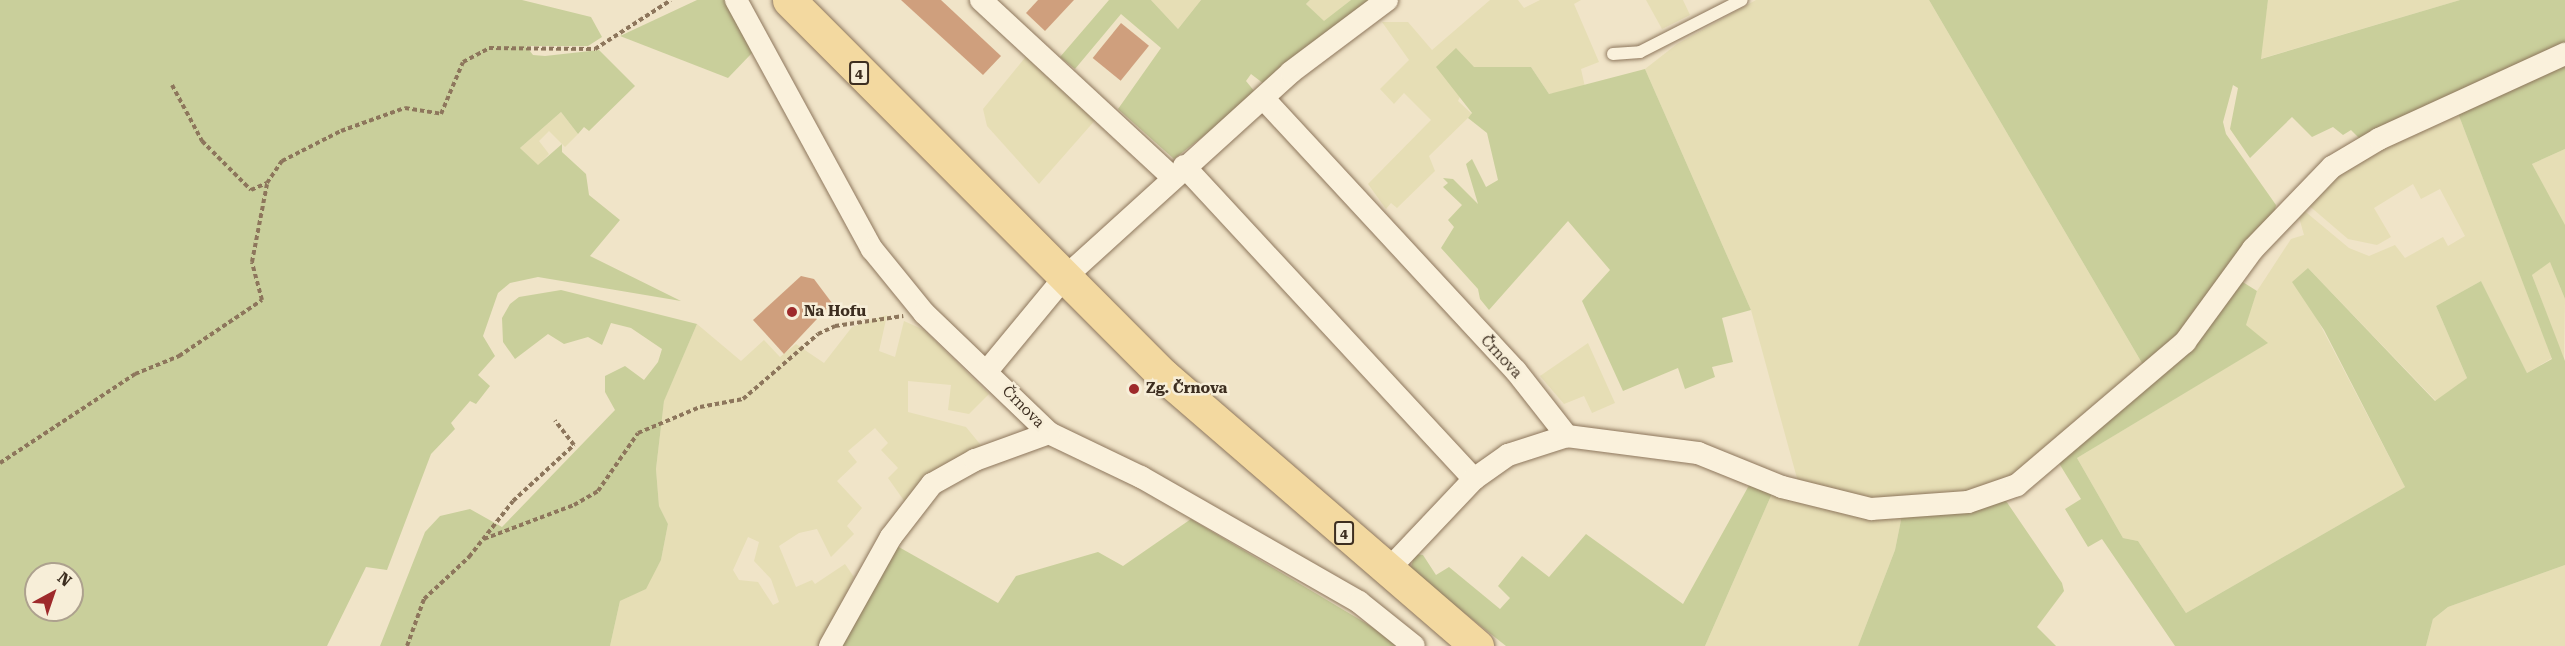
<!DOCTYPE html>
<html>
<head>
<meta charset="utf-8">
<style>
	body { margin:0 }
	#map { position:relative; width:2565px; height:646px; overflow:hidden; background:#f0e4c8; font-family:"Roboto Serif",serif }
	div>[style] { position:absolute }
	.farmland>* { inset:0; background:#e6deb5 }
	.green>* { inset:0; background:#c9cf9b }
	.building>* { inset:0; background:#cf9f7d; transform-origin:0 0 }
	.path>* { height:4px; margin-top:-2px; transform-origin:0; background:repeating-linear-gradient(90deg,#8d765c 0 4.5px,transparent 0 7.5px) }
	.roads { filter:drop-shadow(0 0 2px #8d765c) drop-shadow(0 0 2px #8d765c) }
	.service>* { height:12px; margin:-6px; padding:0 6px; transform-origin:6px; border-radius:6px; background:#faf1dc }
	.minor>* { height:22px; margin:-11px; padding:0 11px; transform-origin:11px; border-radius:11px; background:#faf1dc }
	.primary>* { height:33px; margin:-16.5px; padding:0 16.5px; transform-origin:16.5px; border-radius:16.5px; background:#f3d9a0 }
	.dots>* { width:16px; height:16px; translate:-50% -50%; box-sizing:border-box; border:3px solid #f7eed8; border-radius:50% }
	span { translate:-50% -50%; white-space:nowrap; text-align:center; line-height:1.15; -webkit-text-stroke:5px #f7eed8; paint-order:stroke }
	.shield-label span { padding:2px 4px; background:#f7eed8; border:2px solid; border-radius:4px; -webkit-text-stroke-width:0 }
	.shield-label { font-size:14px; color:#3d2e20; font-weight:700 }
	.poi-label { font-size:15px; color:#3d2e20; font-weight:700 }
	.left { translate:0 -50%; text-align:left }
	.street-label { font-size:15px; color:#3d2e20 }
	.north { position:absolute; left:24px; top:562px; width:60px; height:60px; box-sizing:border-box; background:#f7eed8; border:2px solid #ada18e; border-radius:50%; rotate:40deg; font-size:16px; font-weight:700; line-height:24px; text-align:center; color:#3d2e20 }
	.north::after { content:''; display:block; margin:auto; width:21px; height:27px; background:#9e2a2b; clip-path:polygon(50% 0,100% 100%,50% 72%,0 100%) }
</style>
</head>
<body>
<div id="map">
	<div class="farmland">
		<div style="clip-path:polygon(1151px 0,1201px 0,1178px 29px)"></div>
		<div style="clip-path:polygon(1310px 0,1351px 0,1324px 22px,1306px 4px)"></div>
		<div style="clip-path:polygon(1490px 0,1518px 0,1524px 8px,1540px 0,1581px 0,1574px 4px,1599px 62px,1581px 69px,1585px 87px,1549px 94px,1531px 67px,1474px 67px,1458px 101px,1472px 114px,1429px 156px,1435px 171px,1397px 208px,1391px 203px,1386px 209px,1368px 184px,1431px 120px,1404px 93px,1394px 104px,1380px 89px,1409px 60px,1382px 22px,1408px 22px,1432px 50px)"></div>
		<div style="clip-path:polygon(1646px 0,1683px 0,1690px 15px,1662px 29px)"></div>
		<div style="clip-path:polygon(1756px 0,1929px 0,2149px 375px,2042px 462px,1981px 491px,1879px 502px,1798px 482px,1751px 310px,1645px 69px,1677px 44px)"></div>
		<div style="clip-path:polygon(2268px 0,2460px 0,2260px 59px)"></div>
		<div style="clip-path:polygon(1028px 54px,1097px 118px,1039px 184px,987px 126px,983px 109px)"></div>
		<div style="clip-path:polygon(2456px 108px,2552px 358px,2527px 373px,2481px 281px,2436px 306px,2467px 378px,2436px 401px,2308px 268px,2314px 313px,2405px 487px,2186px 613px,2138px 541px,2123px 538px,2077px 458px,2267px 343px,2245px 325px,2257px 291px,2291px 239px,2304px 235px,2297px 210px,2301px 208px,2349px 248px,2369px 256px,2395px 245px,2405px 258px,2443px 237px,2448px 246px,2465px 236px,2440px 189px,2421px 199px,2413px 184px,2374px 208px,2391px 237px,2377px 245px,2348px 239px,2306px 203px,2320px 184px)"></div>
		<div style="clip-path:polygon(561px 112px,578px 134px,565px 147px,549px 131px,539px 141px,549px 154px,538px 166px,520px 148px)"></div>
		<div style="clip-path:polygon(2565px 149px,2565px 225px,2563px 226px,2532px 164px)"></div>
		<div style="clip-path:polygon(2550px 261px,2565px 299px,2564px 361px,2532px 275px)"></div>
		<div style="clip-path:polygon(evenodd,887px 315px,879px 351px,895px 357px,904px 321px,924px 330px,989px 394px,969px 414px,948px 410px,951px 385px,908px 381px,908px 412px,966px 427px,984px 449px,905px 502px,888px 478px,898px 468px,881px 450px,888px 443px,875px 428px,848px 451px,857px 462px,837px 481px,862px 508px,847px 526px,854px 534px,831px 557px,817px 529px,799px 533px,779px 546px,796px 587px,812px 580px,815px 584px,845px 564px,854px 577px,823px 646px,610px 646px,620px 601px,645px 589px,661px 560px,668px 524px,659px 506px,656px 469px,664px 400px,697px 324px,741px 361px,764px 340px,780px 357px,796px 344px,824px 363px,852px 327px,887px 315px,748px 537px,759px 542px,754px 561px,771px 579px,779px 602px,773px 605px,758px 582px,739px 580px,733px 570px,748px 537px)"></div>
		<div style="clip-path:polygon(1588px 343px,1615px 403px,1592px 413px,1584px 396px,1564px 404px,1540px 376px)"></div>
		<div style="clip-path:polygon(1774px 489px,1902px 515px,1895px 550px,1858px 646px,1705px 646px)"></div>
		<div style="clip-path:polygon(2565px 565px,2565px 646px,2426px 646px,2433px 619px,2448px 607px)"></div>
	</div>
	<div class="green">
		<div style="clip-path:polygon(evenodd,0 0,522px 0,591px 17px,602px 37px,588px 46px,526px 46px,533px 55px,545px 56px,599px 50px,635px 86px,589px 131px,584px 127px,578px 134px,561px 112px,520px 148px,538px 165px,562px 144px,562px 152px,586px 174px,589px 195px,620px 220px,590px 256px,681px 301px,538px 277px,510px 283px,498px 293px,483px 336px,495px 356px,478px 375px,490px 386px,476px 404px,470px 401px,451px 423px,455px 429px,431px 454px,387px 570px,366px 567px,327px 646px,0 646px,0 0,36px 574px,72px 574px,72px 610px,36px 610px,36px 574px)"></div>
		<div style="clip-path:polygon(697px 0,726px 0,752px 53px,728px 78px,620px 36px)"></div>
		<div style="clip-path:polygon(1109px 0,1151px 0,1178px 29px,1201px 0,1310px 0,1306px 4px,1324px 21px,1351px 0,1373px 0,1264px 84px,1251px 74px,1246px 81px,1255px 92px,1251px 99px,1174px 159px,1118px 109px,1161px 48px,1121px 14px,1075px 69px,1060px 57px)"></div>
		<div style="clip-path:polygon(1929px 0,2268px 0,2261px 59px,2460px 0,2565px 0,2565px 48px,2363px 142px,2351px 130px,2343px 135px,2333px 127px,2312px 137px,2292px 117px,2250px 158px,2230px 129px,2238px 88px,2233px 85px,2223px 122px,2226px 134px,2276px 205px,2274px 214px,2149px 375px)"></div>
		<div style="clip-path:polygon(1456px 48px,1474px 67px,1531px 67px,1549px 94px,1645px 69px,1751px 310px,1722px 318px,1733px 362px,1712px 367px,1715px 377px,1685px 389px,1678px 368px,1623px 391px,1582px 301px,1610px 270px,1568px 221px,1489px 310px,1480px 299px,1478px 289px,1441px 248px,1454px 227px,1448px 220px,1462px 205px,1443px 187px,1448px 183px,1443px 178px,1453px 179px,1478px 204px,1466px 164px,1472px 159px,1486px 187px,1498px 180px,1487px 133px,1468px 118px,1472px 113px,1436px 67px)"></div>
		<div style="clip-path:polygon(2565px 59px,2565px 149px,2532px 164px,2565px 225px,2565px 299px,2550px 262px,2532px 275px,2565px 361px,2565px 565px,2448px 607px,2433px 619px,2426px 646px,2175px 646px,2102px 539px,2088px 547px,2065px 509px,2081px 499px,2057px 460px,2238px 279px,2257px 291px,2246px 325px,2268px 343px,2077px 458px,2123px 538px,2138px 541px,2186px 613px,2405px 487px,2324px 330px,2292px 282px,2308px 268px,2435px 401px,2467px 378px,2436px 306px,2481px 281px,2527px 373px,2552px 359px,2456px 108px)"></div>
		<div style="clip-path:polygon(561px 290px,697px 324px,664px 401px,656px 469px,659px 506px,668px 524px,661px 560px,646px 589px,620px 601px,610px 646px,380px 646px,425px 532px,440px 516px,470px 509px,502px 527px,615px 410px,605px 392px,605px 376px,625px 366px,644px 380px,658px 362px,662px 349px,631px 328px,611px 323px,602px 345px,588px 337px,564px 344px,548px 334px,515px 359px,503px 342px,502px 318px,510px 304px,519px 297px)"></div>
		<div style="clip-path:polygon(1752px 480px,1774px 489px,1705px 646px,1506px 646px,1410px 570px,1415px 554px,1423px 555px,1436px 575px,1449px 567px,1500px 609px,1510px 598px,1498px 586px,1522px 556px,1549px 577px,1586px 534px,1683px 604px)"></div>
		<div style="clip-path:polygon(2004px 498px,2062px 583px,2064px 591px,2037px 627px,2056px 646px,1858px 646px,1895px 550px,1902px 515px)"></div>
		<div style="clip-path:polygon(1191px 519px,1404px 646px,834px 646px,897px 546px,998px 603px,1016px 576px,1098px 552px,1123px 566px)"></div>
	</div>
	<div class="building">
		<div style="clip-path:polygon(901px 0,941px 0,1001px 56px,983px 75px)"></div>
		<div style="clip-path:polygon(1038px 0,1074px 0,1045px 31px,1026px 13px)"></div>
		<div style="left:1121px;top:23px;width:36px;height:45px;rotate:39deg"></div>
		<div style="clip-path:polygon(801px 276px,814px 279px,832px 303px,784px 354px,753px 320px)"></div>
	</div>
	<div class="path">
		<div style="left:172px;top:85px;width:64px;rotate:61.8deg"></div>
		<div style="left:202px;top:141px;width:69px;rotate:45deg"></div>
		<div style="left:251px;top:190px;width:17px;rotate:-24deg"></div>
		<div style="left:267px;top:183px;width:27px;rotate:-56deg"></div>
		<div style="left:282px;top:161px;width:66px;rotate:-27deg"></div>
		<div style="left:341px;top:131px;width:68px;rotate:-19.8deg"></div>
		<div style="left:405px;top:108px;width:36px;rotate:9deg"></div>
		<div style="left:441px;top:114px;width:56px;rotate:-67.1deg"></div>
		<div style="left:463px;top:62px;width:30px;rotate:-28deg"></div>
		<div style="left:489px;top:48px;width:106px;rotate:0.5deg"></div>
		<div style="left:595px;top:49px;width:90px;rotate:-32.8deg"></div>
		<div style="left:0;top:463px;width:162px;rotate:-33.4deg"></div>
		<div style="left:135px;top:374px;width:48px;rotate:-22.2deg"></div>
		<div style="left:179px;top:356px;width:100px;rotate:-34deg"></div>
		<div style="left:262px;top:300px;width:39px;rotate:-105deg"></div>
		<div style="left:252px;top:262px;width:79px;rotate:-79.1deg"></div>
		<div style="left:484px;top:539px;width:96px;rotate:-20.7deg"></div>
		<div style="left:574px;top:505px;width:28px;rotate:-30deg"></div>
		<div style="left:598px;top:491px;width:70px;rotate:-55.4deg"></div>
		<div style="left:638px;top:433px;width:67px;rotate:-22.8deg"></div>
		<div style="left:700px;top:407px;width:44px;rotate:-10.5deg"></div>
		<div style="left:743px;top:399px;width:99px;rotate:-40.9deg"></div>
		<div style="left:818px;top:334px;width:19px;rotate:-25deg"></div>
		<div style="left:835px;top:326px;width:69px;rotate:-8.4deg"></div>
		<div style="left:407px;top:646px;width:50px;rotate:-70.1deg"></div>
		<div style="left:424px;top:599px;width:62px;rotate:-43deg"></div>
		<div style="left:469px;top:557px;width:71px;rotate:-51.8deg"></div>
		<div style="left:513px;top:501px;width:83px;rotate:-42.6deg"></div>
		<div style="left:574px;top:445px;width:31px;rotate:-128deg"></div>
	</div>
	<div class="roads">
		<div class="service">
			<div style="left:1613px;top:54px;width:27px;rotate:-4deg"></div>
			<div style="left:1640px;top:52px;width:114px;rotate:-27deg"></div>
		</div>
		<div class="minor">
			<div style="left:736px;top:0;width:284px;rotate:61.4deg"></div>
			<div style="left:872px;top:249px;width:82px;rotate:50.9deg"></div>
			<div style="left:924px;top:313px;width:173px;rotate:43.8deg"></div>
			<div style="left:1049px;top:433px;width:102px;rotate:25.6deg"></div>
			<div style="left:1141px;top:477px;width:251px;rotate:29.8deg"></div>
			<div style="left:1359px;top:602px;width:70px;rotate:38.7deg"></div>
			<div style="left:981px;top:0;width:262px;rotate:42.8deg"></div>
			<div style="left:1264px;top:99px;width:371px;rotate:47.2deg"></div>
			<div style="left:1516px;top:371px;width:83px;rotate:51.9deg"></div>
			<div style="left:1184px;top:166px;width:427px;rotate:47.2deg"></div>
			<div style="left:987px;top:371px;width:119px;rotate:-50.4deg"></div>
			<div style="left:1063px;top:279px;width:308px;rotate:-42.2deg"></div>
			<div style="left:1291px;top:72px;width:120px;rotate:-36.9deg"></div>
			<div style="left:1387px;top:571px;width:127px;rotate:-46.6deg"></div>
			<div style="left:1474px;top:479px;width:42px;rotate:-35.2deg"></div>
			<div style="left:1508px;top:455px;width:62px;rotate:-17.9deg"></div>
			<div style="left:1567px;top:436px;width:132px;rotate:7.4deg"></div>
			<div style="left:1698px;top:453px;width:91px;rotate:22deg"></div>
			<div style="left:1782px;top:487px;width:92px;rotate:13.9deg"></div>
			<div style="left:1871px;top:509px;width:97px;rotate:-4.1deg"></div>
			<div style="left:1968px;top:502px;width:52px;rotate:-19.1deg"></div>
			<div style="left:2017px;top:485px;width:221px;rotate:-40.4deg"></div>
			<div style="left:2185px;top:342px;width:115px;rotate:-53.8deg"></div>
			<div style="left:2253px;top:249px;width:114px;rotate:-46.1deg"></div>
			<div style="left:2332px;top:167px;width:55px;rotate:-30.8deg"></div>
			<div style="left:2379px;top:139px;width:205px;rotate:-24.6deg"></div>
			<div style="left:830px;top:646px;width:125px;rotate:-60.8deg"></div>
			<div style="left:891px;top:537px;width:67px;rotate:-52.3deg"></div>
			<div style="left:932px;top:484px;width:49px;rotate:-29.2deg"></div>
			<div style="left:975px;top:460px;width:79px;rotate:-20deg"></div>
		</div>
		<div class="primary">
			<div style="left:789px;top:0;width:530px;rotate:45.08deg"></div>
			<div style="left:1163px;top:375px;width:415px;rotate:40.8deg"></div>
		</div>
	</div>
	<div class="dots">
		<div style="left:792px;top:312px;background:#9e2a2b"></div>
		<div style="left:1134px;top:389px;background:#9e2a2b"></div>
	</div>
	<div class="shield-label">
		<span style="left:859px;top:73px">4</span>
		<span style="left:1344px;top:533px">4</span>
	</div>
	<div class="poi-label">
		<span class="left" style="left:804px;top:312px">Na Hofu</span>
		<span class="left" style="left:1146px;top:389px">Zg. Črnova</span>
	</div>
	<div class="street-label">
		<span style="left:1501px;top:357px;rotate:47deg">Črnova</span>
		<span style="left:1023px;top:407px;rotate:45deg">Črnova</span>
	</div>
	<div class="north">N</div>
</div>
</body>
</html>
